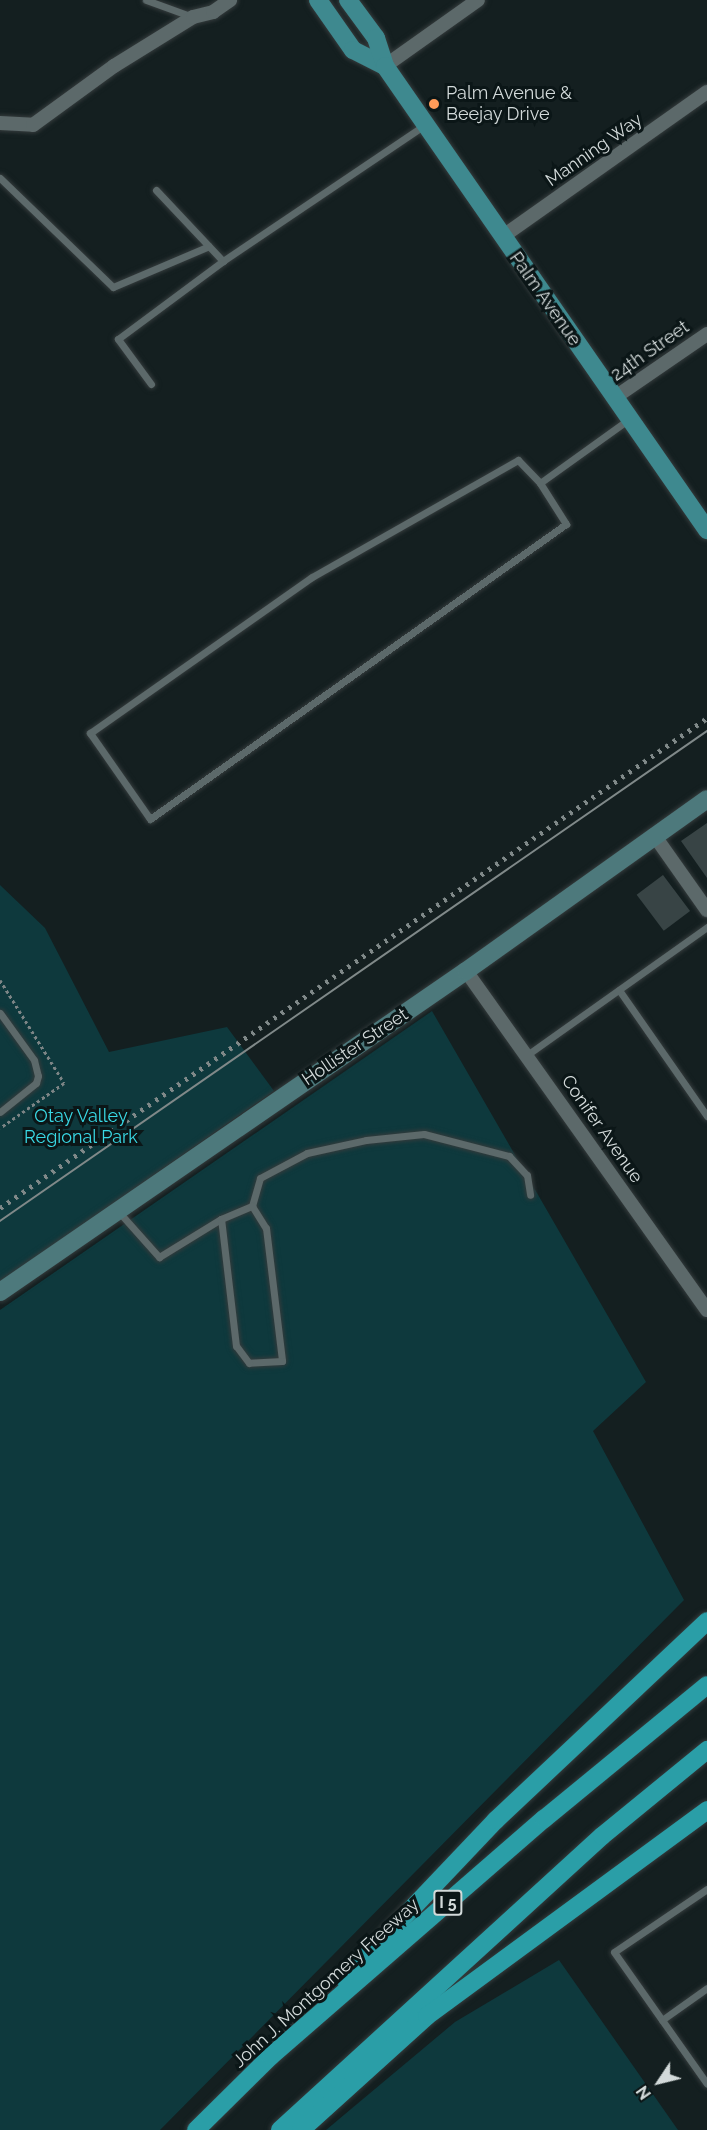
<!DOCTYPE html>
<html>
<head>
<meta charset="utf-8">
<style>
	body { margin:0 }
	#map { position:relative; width:707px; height:2130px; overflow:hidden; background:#141f20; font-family:Raleway,sans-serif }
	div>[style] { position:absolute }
	.green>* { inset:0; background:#0e393d }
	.building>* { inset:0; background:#384445; transform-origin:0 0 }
	.path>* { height:3px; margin-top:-1.5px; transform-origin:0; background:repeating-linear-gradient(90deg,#7d8586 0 3px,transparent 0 6px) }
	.roads { filter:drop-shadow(0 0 2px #343b3c) drop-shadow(0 0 2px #343b3c) }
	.service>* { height:7px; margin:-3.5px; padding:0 3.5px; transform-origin:3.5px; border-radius:3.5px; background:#5c696a }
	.minor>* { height:14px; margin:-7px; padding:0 7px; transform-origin:7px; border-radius:7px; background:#5c696a }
	.secondary>* { height:18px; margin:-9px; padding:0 9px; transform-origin:9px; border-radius:9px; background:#4d797c }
	.primary>* { height:18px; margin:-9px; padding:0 9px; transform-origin:9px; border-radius:9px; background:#3e898f }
	.motorway>* { height:18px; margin:-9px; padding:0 9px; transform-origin:9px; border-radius:9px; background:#2a9ea7 }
	.tram>* { height:1.5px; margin:-0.75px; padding:0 0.75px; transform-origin:0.75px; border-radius:0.75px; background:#808989 }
	.rail>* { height:4.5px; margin-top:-2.25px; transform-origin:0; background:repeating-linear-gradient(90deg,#808989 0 3px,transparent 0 9px) }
	.dots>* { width:16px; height:16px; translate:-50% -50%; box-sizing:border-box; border:3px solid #0b1617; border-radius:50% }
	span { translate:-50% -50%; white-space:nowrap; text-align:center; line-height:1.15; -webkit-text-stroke:6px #0b1617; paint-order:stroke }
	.shield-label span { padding:2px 4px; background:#0b1617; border:2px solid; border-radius:4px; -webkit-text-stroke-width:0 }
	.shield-label { font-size:16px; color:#d3dada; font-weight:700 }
	.poi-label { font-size:18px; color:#d3dada }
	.left { translate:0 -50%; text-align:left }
	.street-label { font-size:18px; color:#d3dada }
	.park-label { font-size:18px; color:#39d9e5 }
	.north { position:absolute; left:629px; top:2052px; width:60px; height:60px; -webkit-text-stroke:4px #0b1617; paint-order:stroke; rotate:235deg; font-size:16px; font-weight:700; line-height:24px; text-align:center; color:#d3dada }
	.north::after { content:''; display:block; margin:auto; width:21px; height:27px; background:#d3dada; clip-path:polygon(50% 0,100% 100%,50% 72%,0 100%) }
</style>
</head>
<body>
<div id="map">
	<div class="green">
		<div style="clip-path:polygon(0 885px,45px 928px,109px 1052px,227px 1027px,274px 1091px,0 1282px)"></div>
		<div style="clip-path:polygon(432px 1011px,646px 1382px,593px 1431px,684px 1600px,160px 2130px,0 2130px,0 1310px)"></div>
		<div style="clip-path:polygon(559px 1960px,678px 2130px,326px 2130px,455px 2022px)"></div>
	</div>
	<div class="building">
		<div style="clip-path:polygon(707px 823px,707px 878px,681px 841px)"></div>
		<div style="left:663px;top:875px;width:45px;height:33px;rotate:53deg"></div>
	</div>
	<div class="path">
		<div style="left:0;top:980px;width:121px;rotate:58.1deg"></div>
		<div style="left:64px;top:1083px;width:78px;rotate:144.9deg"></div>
	</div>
	<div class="roads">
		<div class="service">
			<div style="left:146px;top:0;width:50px;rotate:19.9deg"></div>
			<div style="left:0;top:178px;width:157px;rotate:44deg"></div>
			<div style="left:113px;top:287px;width:104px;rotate:-23.1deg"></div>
			<div style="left:156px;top:190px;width:98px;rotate:46.7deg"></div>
			<div style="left:151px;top:384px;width:56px;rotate:-126.3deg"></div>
			<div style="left:118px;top:339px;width:131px;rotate:-36.6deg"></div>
			<div style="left:223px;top:261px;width:244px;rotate:-34deg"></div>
			<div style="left:518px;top:460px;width:32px;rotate:46deg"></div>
			<div style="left:540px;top:483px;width:49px;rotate:57.6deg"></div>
			<div style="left:566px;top:524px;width:510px;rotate:144.66deg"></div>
			<div style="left:150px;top:819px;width:105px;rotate:-124.9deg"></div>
			<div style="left:90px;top:733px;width:271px;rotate:-35.1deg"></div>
			<div style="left:312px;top:577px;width:237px;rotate:-29.6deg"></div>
			<div style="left:540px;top:483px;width:110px;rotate:-35.7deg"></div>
			<div style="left:619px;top:990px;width:154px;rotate:55.1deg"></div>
			<div style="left:0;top:1013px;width:58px;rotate:54.1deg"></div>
			<div style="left:34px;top:1060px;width:16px;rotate:76deg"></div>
			<div style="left:38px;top:1076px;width:7px;rotate:106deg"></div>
			<div style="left:36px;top:1083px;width:46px;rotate:141.1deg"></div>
			<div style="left:527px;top:1055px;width:221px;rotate:-35.4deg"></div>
			<div style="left:252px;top:1206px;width:29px;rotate:-74deg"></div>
			<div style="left:260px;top:1178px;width:53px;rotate:-28deg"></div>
			<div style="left:307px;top:1153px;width:60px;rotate:-12.4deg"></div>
			<div style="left:366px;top:1140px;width:58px;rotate:-5.9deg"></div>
			<div style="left:424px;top:1134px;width:88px;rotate:14.5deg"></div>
			<div style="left:509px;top:1156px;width:26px;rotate:47deg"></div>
			<div style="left:527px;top:1175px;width:20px;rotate:81deg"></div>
			<div style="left:118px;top:1211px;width:62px;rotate:48.3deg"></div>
			<div style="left:159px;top:1257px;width:73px;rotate:-31.5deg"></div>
			<div style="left:221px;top:1219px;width:34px;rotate:-23deg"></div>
			<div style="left:252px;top:1206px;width:26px;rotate:58deg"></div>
			<div style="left:266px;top:1228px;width:134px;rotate:83.1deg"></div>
			<div style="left:282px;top:1361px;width:33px;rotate:177deg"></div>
			<div style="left:249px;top:1363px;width:21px;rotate:-127deg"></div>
			<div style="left:236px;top:1346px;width:128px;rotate:-96.7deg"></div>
			<div style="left:707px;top:1889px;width:112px;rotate:145.9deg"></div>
			<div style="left:614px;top:1952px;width:161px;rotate:54.8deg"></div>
			<div style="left:662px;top:2020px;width:55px;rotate:-35.4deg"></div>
		</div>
		<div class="minor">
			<div style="left:385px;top:66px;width:114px;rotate:-35.4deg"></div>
			<div style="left:0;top:123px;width:33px;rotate:3deg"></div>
			<div style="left:33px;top:125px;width:100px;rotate:-36.1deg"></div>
			<div style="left:114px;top:66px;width:93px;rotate:-31.8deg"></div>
			<div style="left:193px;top:17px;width:21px;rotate:-14deg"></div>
			<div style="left:213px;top:12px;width:21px;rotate:-35deg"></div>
			<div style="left:502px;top:237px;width:251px;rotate:-35.3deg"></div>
			<div style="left:614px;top:398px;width:113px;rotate:-34.5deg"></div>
			<div style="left:654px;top:835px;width:92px;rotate:54.8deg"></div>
			<div style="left:466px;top:971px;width:416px;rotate:54.6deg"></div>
		</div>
		<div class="secondary">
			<div style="left:0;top:1292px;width:566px;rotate:-34.56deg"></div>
			<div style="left:466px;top:971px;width:296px;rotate:-35.5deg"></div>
		</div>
		<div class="primary">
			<div style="left:318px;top:0;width:61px;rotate:55deg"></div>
			<div style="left:353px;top:50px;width:36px;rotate:27deg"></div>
			<div style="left:348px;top:0;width:47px;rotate:53.6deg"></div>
			<div style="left:376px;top:38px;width:29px;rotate:72deg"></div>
			<div style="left:385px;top:66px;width:565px;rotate:55.24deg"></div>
		</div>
		<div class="motorway">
			<div style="left:345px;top:1979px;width:219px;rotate:-46.5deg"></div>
			<div style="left:496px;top:1820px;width:290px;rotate:-43.3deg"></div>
			<div style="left:196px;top:2130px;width:105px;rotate:-44.6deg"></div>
			<div style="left:271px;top:2056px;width:362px;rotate:-41deg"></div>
			<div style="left:544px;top:1819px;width:211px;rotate:-39.4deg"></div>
			<div style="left:280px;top:2130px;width:436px;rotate:-42.4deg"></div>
			<div style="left:602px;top:1836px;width:136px;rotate:-39.3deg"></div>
			<div style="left:301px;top:2130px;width:170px;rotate:-42.1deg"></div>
			<div style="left:427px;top:2016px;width:348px;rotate:-36.3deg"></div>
		</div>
	</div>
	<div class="tram">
		<div style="left:0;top:1221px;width:860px;rotate:-34.72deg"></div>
	</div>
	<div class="rail">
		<div style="left:0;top:1208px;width:860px;rotate:-34.72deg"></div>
	</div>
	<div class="dots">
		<div style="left:434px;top:104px;background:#fe9b59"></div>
	</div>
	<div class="shield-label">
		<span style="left:448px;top:1903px">I 5</span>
	</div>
	<div class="poi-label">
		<span class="left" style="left:446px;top:104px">Palm Avenue &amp;<br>Beejay Drive</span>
	</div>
	<div class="street-label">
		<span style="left:594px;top:150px;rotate:-35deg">Manning Way</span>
		<span style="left:545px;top:299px;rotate:55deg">Palm Avenue</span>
		<span style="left:650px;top:351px;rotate:-35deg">24th Street</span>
		<span style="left:355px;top:1047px;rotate:-34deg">Hollister Street</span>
		<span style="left:602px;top:1129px;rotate:55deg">Conifer Avenue</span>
		<span style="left:326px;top:1983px;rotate:-42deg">John J. Montgomery Freeway</span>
	</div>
	<div class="park-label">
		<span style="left:81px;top:1127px">Otay Valley<br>Regional Park</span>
	</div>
	<div class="north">N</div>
</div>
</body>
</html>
